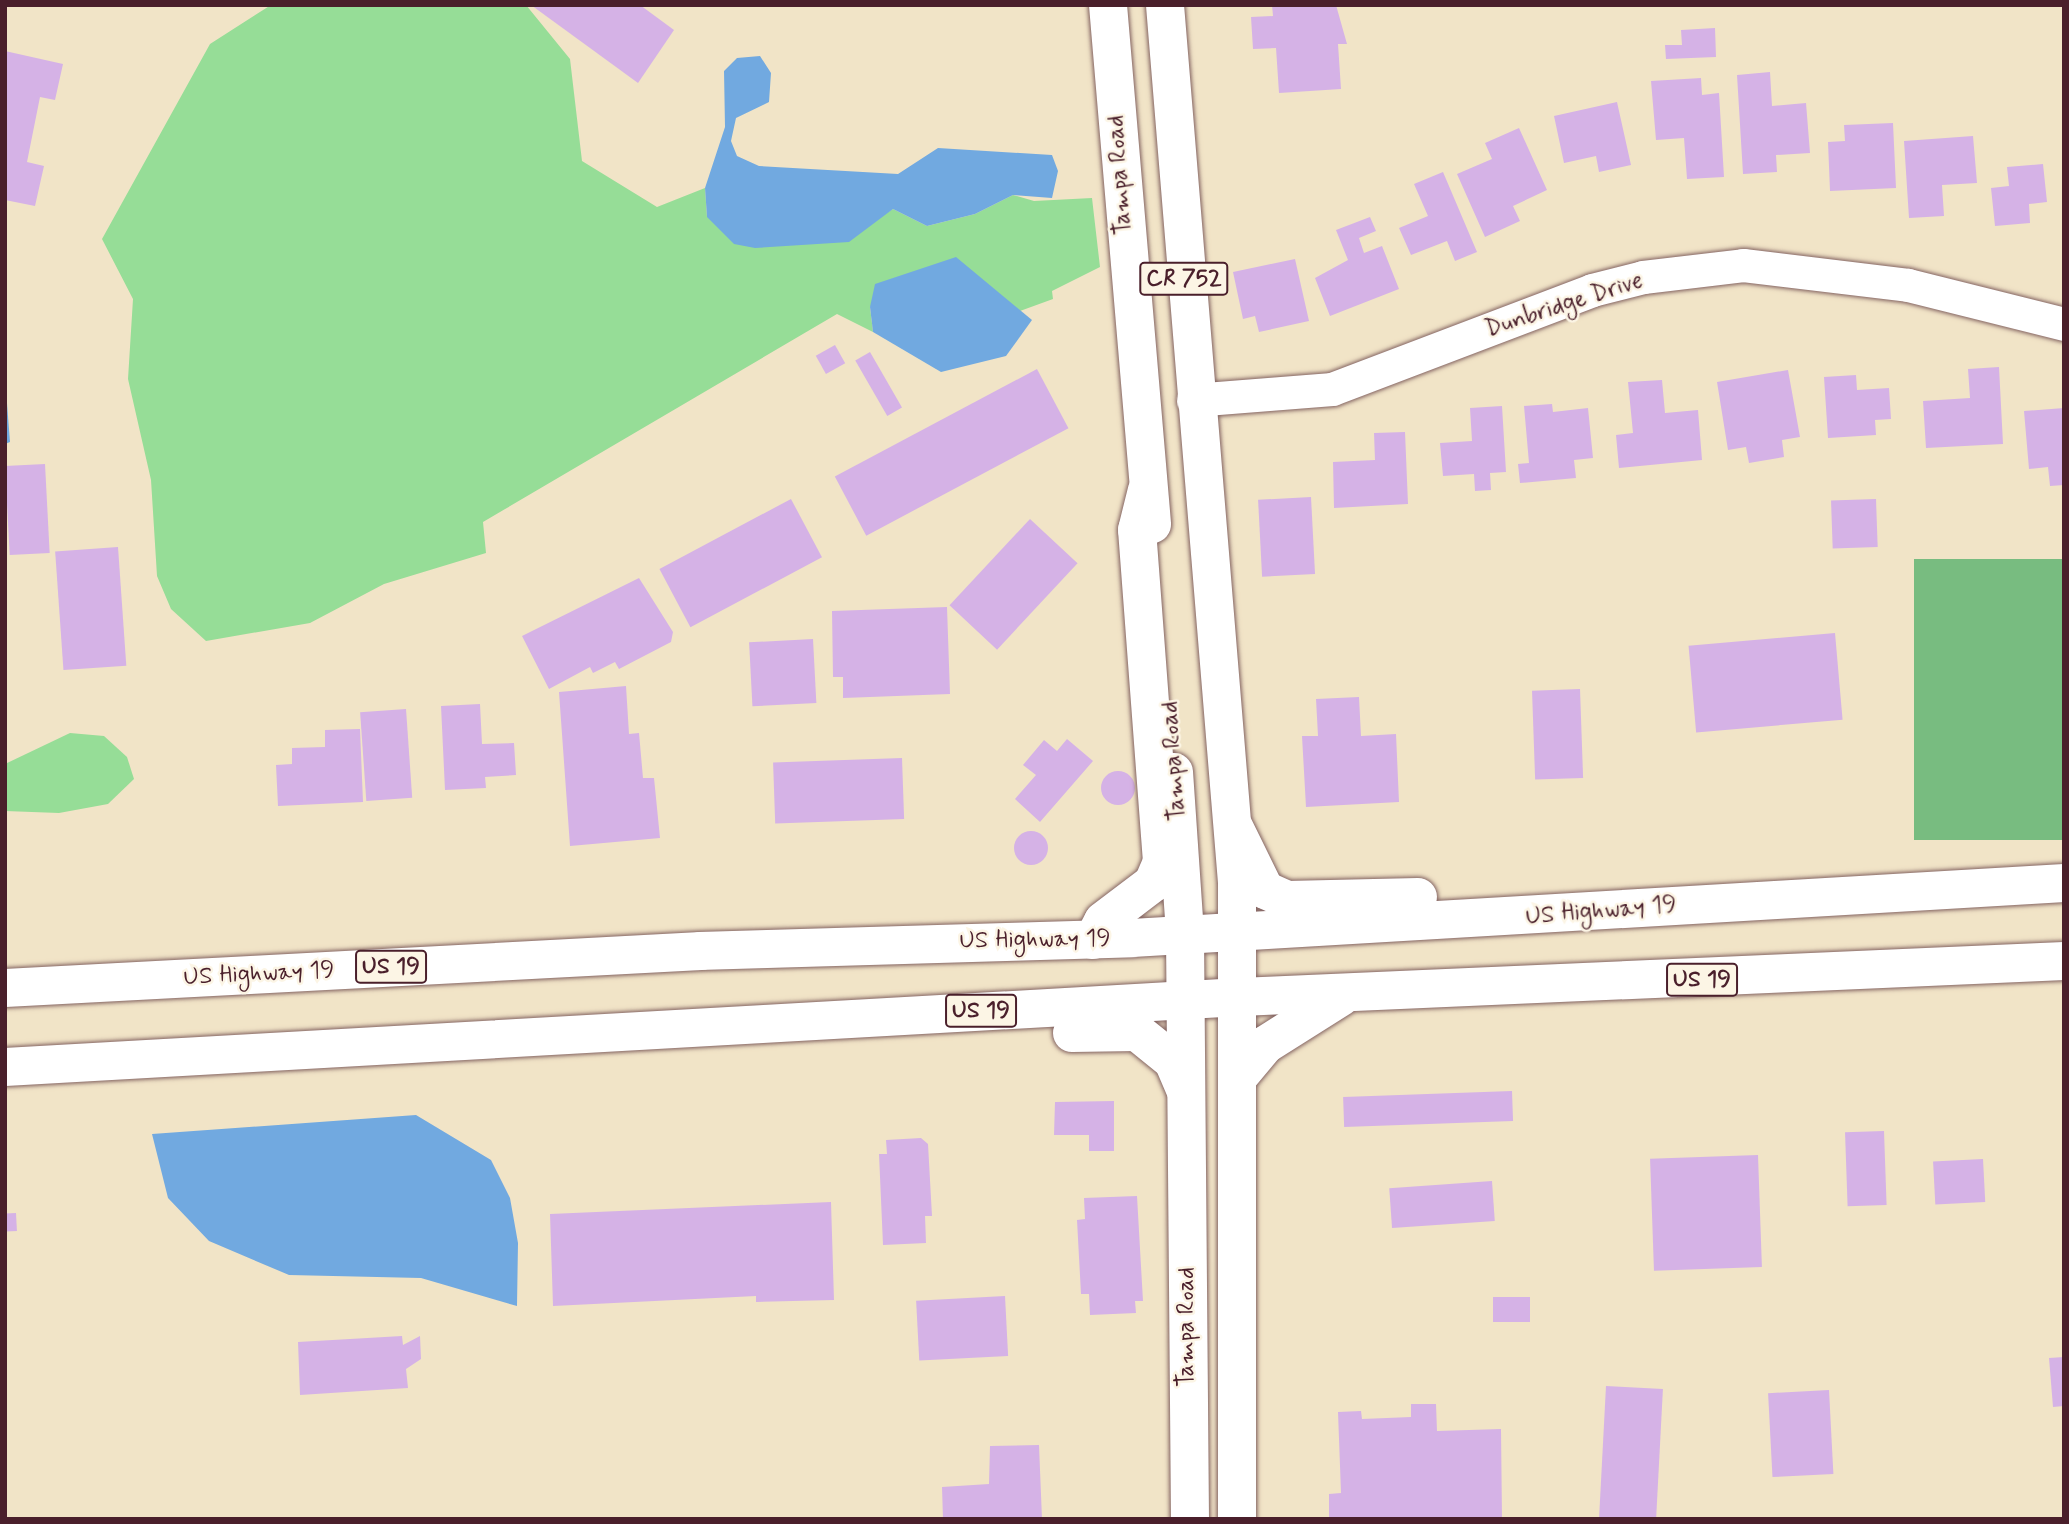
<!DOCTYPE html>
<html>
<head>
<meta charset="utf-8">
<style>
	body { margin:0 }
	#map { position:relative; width:2069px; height:1524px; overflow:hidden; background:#f1e4c7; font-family:Mynerve,sans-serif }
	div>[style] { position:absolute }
	.green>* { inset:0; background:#96dd97 }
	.forest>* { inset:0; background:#78bc80; transform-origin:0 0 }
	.water>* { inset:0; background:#71a9e0 }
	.building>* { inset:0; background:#d5b2e6; transform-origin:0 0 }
	.round { border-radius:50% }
	.roads { filter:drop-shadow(0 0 2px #846462) drop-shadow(0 0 2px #846462) }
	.minor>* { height:33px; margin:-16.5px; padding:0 16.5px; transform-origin:16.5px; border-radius:16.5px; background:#fff }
	.major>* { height:38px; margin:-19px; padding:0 19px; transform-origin:19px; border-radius:19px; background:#fff }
	.highway>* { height:38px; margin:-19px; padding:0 19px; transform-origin:19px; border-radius:19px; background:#fff }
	span { translate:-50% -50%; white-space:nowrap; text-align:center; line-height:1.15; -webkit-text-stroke:5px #fcf5e5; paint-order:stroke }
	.shield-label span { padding:2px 5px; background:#fcf5e5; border:2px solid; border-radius:5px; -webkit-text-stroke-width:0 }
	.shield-label { font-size:23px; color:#4a1f2b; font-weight:700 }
	.street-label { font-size:24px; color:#4a1f2b }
	.frame { position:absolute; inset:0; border:7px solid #4a1f2b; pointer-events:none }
</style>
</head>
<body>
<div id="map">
	<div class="green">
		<div style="clip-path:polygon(271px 5px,526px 5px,570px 59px,582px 161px,657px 207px,705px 188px,707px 217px,874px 221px,893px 209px,927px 226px,975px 214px,1013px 195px,1034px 201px,1092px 198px,1100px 267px,1052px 291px,1053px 299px,1020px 311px,997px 294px,918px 271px,892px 279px,870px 307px,873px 332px,837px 314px,483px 522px,486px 553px,384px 584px,310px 623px,206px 641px,171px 609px,157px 576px,151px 480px,128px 379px,133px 299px,102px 239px,210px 44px)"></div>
		<div style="clip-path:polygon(70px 733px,104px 736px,127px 757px,134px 779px,108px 804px,59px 813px,5px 811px,5px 764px)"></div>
	</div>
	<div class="forest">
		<div style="left:2064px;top:559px;width:281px;height:150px;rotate:90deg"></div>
	</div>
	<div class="water">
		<div style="clip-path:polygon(760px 56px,771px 73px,769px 102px,736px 118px,731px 141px,737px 156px,759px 166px,898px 174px,938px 148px,1052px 155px,1058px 171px,1052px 198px,1013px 195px,975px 214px,927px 226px,893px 209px,849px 242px,755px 248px,734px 244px,707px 217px,705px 188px,725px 127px,724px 71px,737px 58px)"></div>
		<div style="clip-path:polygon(956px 257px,1032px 320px,1006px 356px,941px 372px,873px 332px,870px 307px,875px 284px)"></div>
		<div style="clip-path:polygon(5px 378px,10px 442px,5px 444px)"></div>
		<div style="clip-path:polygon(416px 1115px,491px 1160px,510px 1198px,518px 1243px,517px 1306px,421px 1278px,289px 1275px,209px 1241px,168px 1198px,152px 1134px)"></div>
	</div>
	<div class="building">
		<div style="clip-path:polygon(531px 5px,640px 5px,674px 30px,638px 83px)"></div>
		<div style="clip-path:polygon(1272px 5px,1336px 5px,1347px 44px,1338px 44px,1341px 89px,1279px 93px,1276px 48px,1253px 49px,1251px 17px,1273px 16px)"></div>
		<div style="clip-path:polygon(1715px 28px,1716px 57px,1666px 59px,1665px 45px,1682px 45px,1681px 30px)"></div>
		<div style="clip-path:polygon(5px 51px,63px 64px,55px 100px,40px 97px,27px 162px,44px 166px,35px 206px,5px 200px)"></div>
		<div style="clip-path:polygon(1770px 72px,1772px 106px,1806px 103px,1810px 153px,1776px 155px,1777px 172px,1743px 174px,1737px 75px)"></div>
		<div style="clip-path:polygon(1701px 78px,1702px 95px,1719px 93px,1724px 177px,1687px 179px,1684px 138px,1656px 140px,1651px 81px)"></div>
		<div style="clip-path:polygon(1617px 102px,1631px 165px,1599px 172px,1596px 156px,1564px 163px,1554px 116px)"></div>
		<div style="clip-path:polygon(1893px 123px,1896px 188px,1830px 191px,1828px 142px,1845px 141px,1844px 125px)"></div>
		<div style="clip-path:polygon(1519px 128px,1547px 190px,1513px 206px,1520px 221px,1485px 237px,1457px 174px,1492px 159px,1485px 143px)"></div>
		<div style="clip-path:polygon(1973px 136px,1977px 183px,1942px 185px,1944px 216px,1909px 218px,1904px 141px)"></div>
		<div style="clip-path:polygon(2043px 164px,2047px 202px,2029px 204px,2030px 223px,1995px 226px,1991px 188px,2009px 186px,2007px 167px)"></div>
		<div style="clip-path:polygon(1443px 172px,1477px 252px,1455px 261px,1447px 241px,1411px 255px,1399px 228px,1428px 216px,1414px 184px)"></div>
		<div style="clip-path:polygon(1370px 217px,1376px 231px,1359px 238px,1364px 253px,1382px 246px,1399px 289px,1330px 316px,1315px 278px,1348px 260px,1336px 230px)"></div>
		<div style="clip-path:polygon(1295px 259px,1309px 321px,1259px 332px,1255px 316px,1243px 319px,1233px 272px)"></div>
		<div style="left:835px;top:345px;width:21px;height:22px;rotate:61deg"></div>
		<div style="left:870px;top:352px;width:64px;height:17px;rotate:60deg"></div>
		<div style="clip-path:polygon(1999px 367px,2003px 444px,1926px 448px,1923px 401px,1970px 398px,1968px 369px)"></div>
		<div style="left:1037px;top:369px;width:67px;height:229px;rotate:62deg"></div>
		<div style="clip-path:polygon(1788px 370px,1800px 437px,1782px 440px,1784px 457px,1749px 463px,1746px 447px,1728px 450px,1717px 382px)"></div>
		<div style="clip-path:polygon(1856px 375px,1857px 390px,1889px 388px,1891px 419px,1875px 420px,1876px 435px,1828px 438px,1824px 377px)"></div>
		<div style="clip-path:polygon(1662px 380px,1665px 413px,1698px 410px,1702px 460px,1619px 468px,1616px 435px,1633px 433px,1628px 382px)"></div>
		<div style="clip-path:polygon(1552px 404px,1553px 412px,1588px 408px,1593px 458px,1574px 460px,1576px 478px,1520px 483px,1518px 464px,1529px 463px,1524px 406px)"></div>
		<div style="clip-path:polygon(1502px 406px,1506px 472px,1490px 473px,1491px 490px,1475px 491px,1474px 474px,1443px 476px,1440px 443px,1472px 441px,1470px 408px)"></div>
		<div style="clip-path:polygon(2064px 408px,2064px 485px,2050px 486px,2048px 467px,2029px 469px,2024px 411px)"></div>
		<div style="clip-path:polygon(1405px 432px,1408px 504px,1334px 508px,1333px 462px,1375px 460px,1374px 433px)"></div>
		<div style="left:45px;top:464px;width:89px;height:40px;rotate:87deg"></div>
		<div style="left:1311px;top:497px;width:77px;height:53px;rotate:87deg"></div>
		<div style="left:791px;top:499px;width:66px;height:149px;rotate:62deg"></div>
		<div style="left:1876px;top:499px;width:48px;height:45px;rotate:88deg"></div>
		<div style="left:1030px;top:519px;width:65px;height:118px;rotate:43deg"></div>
		<div style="left:118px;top:547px;width:119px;height:63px;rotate:86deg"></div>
		<div style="clip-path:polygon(639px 578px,673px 632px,671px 642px,619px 669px,615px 662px,593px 673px,590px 667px,549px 689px,522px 636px)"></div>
		<div style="clip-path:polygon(947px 607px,950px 694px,843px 698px,843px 677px,833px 677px,832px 611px)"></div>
		<div style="left:1835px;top:633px;width:87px;height:147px;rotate:85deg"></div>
		<div style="left:813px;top:639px;width:64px;height:64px;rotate:87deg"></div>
		<div style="clip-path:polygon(626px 686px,629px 734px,639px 733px,643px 778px,654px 778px,660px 838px,570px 846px,559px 692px)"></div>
		<div style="left:1580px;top:689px;width:89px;height:48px;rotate:88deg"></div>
		<div style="clip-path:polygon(1359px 697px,1361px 736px,1396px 734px,1399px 802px,1306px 807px,1302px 736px,1318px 736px,1316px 699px)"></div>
		<div style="clip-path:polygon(480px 704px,482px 744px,514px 743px,516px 775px,485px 777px,486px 788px,445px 790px,441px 706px)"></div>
		<div style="left:406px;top:709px;width:89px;height:46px;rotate:86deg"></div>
		<div style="clip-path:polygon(360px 729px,363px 802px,278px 806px,276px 765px,292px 764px,292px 748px,325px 747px,325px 730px)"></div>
		<div style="clip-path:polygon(1067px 739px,1093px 761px,1040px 822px,1015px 799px,1036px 775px,1023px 765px,1044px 740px,1057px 751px)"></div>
		<div style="left:902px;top:758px;width:61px;height:129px;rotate:88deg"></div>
		<div class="round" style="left:1101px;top:771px;width:34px;height:34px"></div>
		<div class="round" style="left:1014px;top:831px;width:34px;height:34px"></div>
		<div style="left:1512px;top:1091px;width:30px;height:169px;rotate:88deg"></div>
		<div style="clip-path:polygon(1114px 1101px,1114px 1151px,1089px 1151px,1089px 1135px,1054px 1135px,1055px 1102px)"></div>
		<div style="left:1884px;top:1131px;width:74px;height:39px;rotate:88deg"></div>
		<div style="clip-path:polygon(921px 1138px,928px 1144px,932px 1216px,925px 1216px,926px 1243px,883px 1245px,879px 1154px,887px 1154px,886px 1140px)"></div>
		<div style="left:1758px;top:1155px;width:112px;height:108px;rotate:88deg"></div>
		<div style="left:1983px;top:1159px;width:43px;height:50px;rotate:87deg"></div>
		<div style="left:1492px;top:1181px;width:40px;height:103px;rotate:86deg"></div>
		<div style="clip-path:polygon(1137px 1196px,1143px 1301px,1135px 1301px,1136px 1313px,1090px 1315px,1089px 1294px,1081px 1294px,1077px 1220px,1085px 1219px,1084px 1198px)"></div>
		<div style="clip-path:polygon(831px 1202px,834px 1300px,756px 1302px,756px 1296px,553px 1306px,550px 1214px)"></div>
		<div style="left:16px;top:1213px;width:18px;height:11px;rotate:87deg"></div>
		<div style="left:1005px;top:1296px;width:60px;height:89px;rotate:87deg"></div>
		<div style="left:1530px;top:1297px;width:25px;height:37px;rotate:90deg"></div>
		<div style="clip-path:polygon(402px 1336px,403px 1345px,420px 1336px,421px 1359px,406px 1369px,408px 1388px,300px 1395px,298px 1342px)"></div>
		<div style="clip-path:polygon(2064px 1357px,2064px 1406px,2053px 1407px,2049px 1358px)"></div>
		<div style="left:1606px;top:1386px;width:57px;height:132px;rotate:3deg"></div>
		<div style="left:1829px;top:1390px;width:84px;height:61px;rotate:87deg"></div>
		<div style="clip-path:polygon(1411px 1404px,1436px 1404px,1437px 1431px,1501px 1429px,1502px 1519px,1329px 1519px,1329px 1494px,1341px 1493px,1338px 1412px,1361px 1411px,1362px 1419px,1411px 1417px)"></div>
		<div style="clip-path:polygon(1039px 1445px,1042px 1519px,943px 1519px,942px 1487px,989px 1484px,990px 1446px)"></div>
	</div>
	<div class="roads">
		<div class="minor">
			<div style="left:1193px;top:400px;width:139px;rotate:-4.5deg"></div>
			<div style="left:1332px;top:389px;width:278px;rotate:-20.8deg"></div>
			<div style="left:1592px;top:290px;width:53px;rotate:-14.3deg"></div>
			<div style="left:1643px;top:277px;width:101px;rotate:-6.8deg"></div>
			<div style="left:1743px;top:265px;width:166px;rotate:6.9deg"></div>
			<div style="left:1908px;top:285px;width:161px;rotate:14deg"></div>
		</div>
		<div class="major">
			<div style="left:1108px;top:5px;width:521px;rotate:85.15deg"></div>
			<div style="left:1165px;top:5px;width:881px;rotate:85.31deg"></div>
			<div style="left:1237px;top:883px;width:636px;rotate:90deg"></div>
			<div style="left:1174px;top:772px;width:163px;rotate:86.1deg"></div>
			<div style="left:1185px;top:935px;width:584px;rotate:89.51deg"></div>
		</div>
		<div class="highway">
			<div style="left:1234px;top:827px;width:70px;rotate:63.8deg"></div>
			<div style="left:1265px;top:890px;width:24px;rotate:24deg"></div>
			<div style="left:1287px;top:900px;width:131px;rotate:-1.3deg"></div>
			<div style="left:1093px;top:940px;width:21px;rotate:-62deg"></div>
			<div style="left:1103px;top:921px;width:63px;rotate:-37.2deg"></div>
			<div style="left:1153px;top:883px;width:23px;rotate:-67deg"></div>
			<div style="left:1162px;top:862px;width:333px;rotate:-94.3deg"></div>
			<div style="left:1137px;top:530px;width:41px;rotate:-76deg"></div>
			<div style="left:5px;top:988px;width:697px;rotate:-3.04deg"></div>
			<div style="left:701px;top:951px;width:431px;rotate:-1.7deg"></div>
			<div style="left:1132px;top:938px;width:934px;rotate:-3.38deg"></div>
			<div style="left:1072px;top:1033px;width:65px;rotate:-0.9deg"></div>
			<div style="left:1137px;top:1032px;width:46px;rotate:38.9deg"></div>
			<div style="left:1173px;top:1061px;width:30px;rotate:67deg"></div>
			<div style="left:5px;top:1067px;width:1237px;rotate:-3.24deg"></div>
			<div style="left:1240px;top:997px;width:825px;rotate:-2.5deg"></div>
			<div style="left:1240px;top:1075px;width:39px;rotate:-50deg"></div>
			<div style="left:1265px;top:1045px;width:90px;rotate:-32.3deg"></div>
		</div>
	</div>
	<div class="shield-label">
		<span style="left:1184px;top:279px">CR 752</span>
		<span style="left:391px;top:967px">US 19</span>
		<span style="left:1702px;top:980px">US 19</span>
		<span style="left:981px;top:1011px">US 19</span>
	</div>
	<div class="street-label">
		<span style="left:1120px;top:175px;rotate:-94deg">Tampa Road</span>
		<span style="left:1564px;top:305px;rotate:-18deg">Dunbridge Drive</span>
		<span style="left:1174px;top:761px;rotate:-94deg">Tampa Road</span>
		<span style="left:1601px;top:911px;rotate:-5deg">US Highway 19</span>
		<span style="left:1035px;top:940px;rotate:-1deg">US Highway 19</span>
		<span style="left:259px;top:974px;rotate:-3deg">US Highway 19</span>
		<span style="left:1187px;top:1327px;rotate:-90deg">Tampa Road</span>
	</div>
	<div class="frame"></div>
</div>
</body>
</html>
